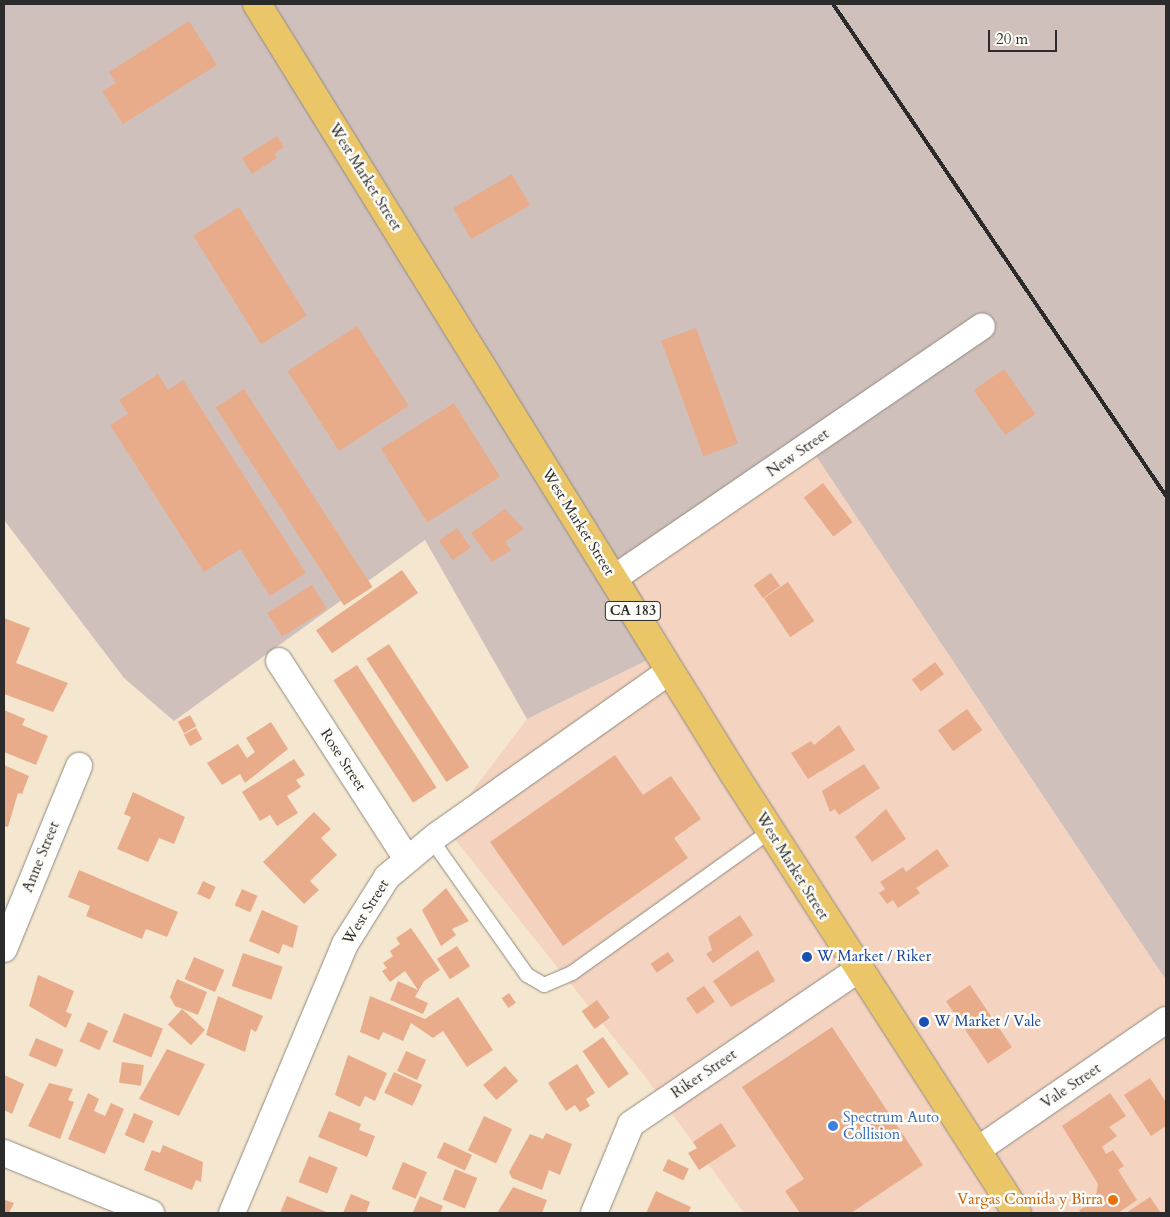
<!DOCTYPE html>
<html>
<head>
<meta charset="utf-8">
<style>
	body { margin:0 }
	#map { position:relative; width:1170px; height:1217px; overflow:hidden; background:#f5e7cf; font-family:Cardo,serif }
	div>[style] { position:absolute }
	.built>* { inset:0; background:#f4d3c0 }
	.industrial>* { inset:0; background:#d0c0bc }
	.building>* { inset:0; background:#e8ac8b; transform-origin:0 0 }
	.roads { filter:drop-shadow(0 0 1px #90897d) drop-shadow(0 0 1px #90897d) }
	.lane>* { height:14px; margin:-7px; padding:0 7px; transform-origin:7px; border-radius:7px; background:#fff }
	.street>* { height:26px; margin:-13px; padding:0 13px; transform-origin:13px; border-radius:13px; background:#fff }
	.primary>* { height:28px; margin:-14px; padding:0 14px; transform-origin:14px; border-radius:14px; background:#ebc669 }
	.rail>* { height:4px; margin:-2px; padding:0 2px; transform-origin:2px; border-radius:2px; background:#2b2b2b }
	.dots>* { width:14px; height:14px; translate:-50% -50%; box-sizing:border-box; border:2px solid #fdfcf7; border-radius:50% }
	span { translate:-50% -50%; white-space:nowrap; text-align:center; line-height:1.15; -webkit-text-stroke:5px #fdfcf7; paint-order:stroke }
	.shield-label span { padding:1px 4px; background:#fdfcf7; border:1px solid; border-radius:4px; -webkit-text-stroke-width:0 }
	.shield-label { font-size:14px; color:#2b2b2b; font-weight:700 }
	.street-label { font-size:15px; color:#2b2b2b }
	.transit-label { font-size:15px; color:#164399 }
	.left { translate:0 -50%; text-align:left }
	.shop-label { font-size:15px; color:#366cbe }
	.food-label { font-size:15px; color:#c56008 }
	.right { translate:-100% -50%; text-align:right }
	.frame { position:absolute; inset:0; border:5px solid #2b2b2b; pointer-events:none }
	.scale { position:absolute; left:988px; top:30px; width:69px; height:22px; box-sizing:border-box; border:2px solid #2b2b2b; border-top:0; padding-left:6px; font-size:15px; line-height:18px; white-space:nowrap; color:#2b2b2b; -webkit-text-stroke:4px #fdfcf7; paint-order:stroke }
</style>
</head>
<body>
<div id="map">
	<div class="built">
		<div style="clip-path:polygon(812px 450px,1166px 980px,1166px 1213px,744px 1213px,643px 1074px,445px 827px,527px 719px,670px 649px,634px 582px)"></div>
	</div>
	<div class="industrial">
		<div style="clip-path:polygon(4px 4px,1166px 4px,1166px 980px,812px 450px,634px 582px,670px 649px,527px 719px,425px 540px,174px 721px,124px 678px,4px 520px)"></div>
	</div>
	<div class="building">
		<div style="clip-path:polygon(189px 21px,217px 65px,123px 124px,102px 91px,116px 83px,109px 72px)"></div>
		<div style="clip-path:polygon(277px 136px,284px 147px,274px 154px,277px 158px,252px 174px,242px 158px)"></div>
		<div style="left:512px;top:174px;width:36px;height:68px;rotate:60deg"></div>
		<div style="left:239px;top:207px;width:128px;height:54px;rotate:58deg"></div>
		<div style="left:357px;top:326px;width:95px;height:83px;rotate:57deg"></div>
		<div style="left:696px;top:328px;width:123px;height:37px;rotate:70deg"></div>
		<div style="left:1004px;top:369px;width:55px;height:37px;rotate:55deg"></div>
		<div style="clip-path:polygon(158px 374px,168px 390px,183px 380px,306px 573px,270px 596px,240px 549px,204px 572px,110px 425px,128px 414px,119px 400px)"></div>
		<div style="left:244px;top:389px;width:236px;height:34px;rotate:57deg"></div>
		<div style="left:454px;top:403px;width:87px;height:86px;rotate:58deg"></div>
		<div style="left:823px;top:483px;width:49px;height:24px;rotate:53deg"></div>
		<div style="clip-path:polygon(505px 509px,524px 529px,505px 542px,511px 550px,492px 562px,471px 533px)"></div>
		<div style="left:457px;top:528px;width:24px;height:22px;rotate:55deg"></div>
		<div style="left:402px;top:570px;width:28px;height:105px;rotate:55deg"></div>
		<div style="left:771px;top:573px;width:16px;height:21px;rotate:55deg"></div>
		<div style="left:788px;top:582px;width:47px;height:29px;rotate:56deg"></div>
		<div style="left:312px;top:585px;width:28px;height:53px;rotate:58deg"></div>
		<div style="clip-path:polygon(4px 618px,30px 628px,16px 663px,68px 683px,53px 712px,4px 694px)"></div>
		<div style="left:389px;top:644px;width:147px;height:27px;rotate:57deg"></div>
		<div style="left:935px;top:662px;width:15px;height:29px;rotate:53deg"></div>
		<div style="left:357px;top:665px;width:146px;height:28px;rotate:57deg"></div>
		<div style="left:967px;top:709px;width:26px;height:36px;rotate:54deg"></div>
		<div style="clip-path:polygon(4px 710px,25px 719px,22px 725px,48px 736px,36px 765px,4px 752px)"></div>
		<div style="left:190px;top:715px;width:13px;height:14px;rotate:61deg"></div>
		<div style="clip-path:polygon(271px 722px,288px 749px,245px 783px,240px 774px,222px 785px,207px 763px,238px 744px,247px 758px,255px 752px,246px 738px)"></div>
		<div style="clip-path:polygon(839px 725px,855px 750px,808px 779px,791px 753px,811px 741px,814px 745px)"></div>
		<div style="left:196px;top:728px;width:13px;height:14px;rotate:61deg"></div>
		<div style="clip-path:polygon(615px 755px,643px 795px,671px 776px,701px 819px,674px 838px,688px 858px,563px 946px,490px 842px)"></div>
		<div style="clip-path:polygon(294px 759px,305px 775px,296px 780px,301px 787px,287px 796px,298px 813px,277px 826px,270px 815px,260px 821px,242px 792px)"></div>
		<div style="clip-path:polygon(864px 764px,880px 788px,839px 815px,835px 809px,830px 812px,822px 791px)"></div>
		<div style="clip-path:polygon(4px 765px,29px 776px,22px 794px,18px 793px,8px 827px,4px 826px)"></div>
		<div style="clip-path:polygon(133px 792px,185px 817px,174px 844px,159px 838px,148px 862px,117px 849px,131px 817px,124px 814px)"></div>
		<div style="clip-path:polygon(886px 809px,906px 839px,872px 862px,855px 837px)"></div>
		<div style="clip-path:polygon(314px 812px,331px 829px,321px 838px,337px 855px,310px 881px,319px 890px,304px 904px,263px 862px)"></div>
		<div style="clip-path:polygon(937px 849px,949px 866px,916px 888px,920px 893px,898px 908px,893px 900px,887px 904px,879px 893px,885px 889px,880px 882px,903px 867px,906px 872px)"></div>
		<div style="clip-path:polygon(79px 870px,178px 912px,167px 937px,146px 929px,142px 939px,86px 916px,90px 906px,68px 897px)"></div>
		<div style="left:203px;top:881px;width:14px;height:14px;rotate:25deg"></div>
		<div style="clip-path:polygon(446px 888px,469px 921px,452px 929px,456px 935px,441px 946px,422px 910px)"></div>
		<div style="left:242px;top:889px;width:17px;height:18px;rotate:24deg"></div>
		<div style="clip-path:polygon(262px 910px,298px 926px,293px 948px,283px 944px,279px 954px,249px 941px)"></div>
		<div style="clip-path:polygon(740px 915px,753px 935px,713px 963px,706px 954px,712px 950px,708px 937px)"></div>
		<div style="clip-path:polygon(411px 928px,440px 970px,424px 981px,415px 997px,428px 1003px,423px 1014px,390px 1000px,398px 981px,418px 990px,405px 971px,390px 982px,382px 971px,387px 968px,383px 963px,393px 956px,390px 951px,400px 944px,396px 938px)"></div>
		<div style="left:457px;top:946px;width:24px;height:24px;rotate:57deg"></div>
		<div style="clip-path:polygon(758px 950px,775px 981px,731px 1007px,713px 981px)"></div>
		<div style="left:668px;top:952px;width:11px;height:21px;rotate:56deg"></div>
		<div style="left:243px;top:953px;width:42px;height:35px;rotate:19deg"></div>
		<div style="left:194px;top:957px;width:33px;height:24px;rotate:23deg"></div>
		<div style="clip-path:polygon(38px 975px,74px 991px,66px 1012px,72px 1014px,66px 1028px,29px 1006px)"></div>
		<div style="clip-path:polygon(177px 979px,207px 992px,198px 1015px,175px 1006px,170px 997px)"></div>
		<div style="left:970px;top:985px;width:75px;height:29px;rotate:56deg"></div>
		<div style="left:704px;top:986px;width:19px;height:22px;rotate:55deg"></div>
		<div style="left:509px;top:993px;width:12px;height:9px;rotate:55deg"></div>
		<div style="clip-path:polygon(218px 996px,263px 1016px,256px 1032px,251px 1029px,245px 1052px,206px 1035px)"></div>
		<div style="clip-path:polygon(370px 996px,425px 1019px,458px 997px,493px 1050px,467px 1067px,443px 1031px,433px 1038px,411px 1023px,403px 1041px,383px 1032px,379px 1040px,360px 1032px)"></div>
		<div style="left:597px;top:1000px;width:22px;height:19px;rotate:54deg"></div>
		<div style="left:182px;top:1009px;width:31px;height:21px;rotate:42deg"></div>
		<div style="left:124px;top:1013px;width:42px;height:31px;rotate:22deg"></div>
		<div style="left:88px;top:1022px;width:22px;height:21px;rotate:24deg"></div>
		<div style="clip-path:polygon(832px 1027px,923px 1165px,851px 1213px,800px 1213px,785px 1191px,804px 1179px,742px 1087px)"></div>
		<div style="left:603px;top:1037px;width:45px;height:25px;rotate:55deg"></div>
		<div style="left:36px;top:1038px;width:30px;height:19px;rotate:23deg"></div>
		<div style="clip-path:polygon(167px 1049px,205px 1064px,179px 1116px,139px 1099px)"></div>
		<div style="left:406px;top:1051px;width:22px;height:22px;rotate:24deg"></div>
		<div style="clip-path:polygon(348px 1055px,387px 1073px,375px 1101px,365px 1096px,360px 1107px,335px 1095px)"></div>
		<div style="left:122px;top:1062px;width:22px;height:21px;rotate:8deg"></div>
		<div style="clip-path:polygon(577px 1064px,595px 1093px,586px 1099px,590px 1106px,580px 1112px,575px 1105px,566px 1111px,548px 1083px)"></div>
		<div style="left:505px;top:1066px;width:20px;height:29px;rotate:49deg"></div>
		<div style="left:394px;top:1072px;width:31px;height:23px;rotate:25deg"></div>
		<div style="clip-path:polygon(4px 1075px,24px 1084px,12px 1114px,4px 1110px)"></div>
		<div style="clip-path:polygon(1150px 1078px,1166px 1102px,1166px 1126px,1151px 1136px,1124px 1095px)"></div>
		<div style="clip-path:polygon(49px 1083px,73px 1089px,68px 1100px,74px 1102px,60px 1139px,28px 1126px)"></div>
		<div style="clip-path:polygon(88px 1093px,99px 1099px,94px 1111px,105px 1116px,111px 1103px,124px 1109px,105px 1154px,68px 1139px)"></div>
		<div style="clip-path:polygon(1110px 1093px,1126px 1116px,1109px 1127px,1117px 1136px,1102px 1147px,1106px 1154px,1113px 1150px,1124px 1166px,1118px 1170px,1137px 1200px,1118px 1213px,1081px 1213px,1079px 1210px,1095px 1201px,1098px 1184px,1062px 1126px)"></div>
		<div style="clip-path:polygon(329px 1111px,361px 1124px,359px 1130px,375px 1136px,367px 1157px,318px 1137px)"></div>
		<div style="left:134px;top:1113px;width:21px;height:24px;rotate:23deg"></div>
		<div style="left:484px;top:1116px;width:31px;height:38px;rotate:25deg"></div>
		<div style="clip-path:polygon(721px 1123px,736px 1146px,699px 1170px,688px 1153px,697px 1148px,693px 1142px)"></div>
		<div style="clip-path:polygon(546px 1133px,572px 1144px,560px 1175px,549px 1170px,542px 1190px,512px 1178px,509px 1172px,530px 1134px,543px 1139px)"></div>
		<div style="left:444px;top:1142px;width:31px;height:17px;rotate:25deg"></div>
		<div style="clip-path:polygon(163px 1145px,203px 1162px,201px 1182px,196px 1180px,192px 1190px,144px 1170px,152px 1150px,160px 1153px)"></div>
		<div style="left:309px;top:1156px;width:31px;height:28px;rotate:22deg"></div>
		<div style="left:668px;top:1159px;width:23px;height:13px;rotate:25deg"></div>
		<div style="left:403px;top:1162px;width:26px;height:29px;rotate:23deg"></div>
		<div style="left:455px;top:1169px;width:24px;height:33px;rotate:22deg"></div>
		<div style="clip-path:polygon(513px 1187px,547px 1200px,542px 1213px,497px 1213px)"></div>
		<div style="clip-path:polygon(656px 1191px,691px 1207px,688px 1213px,646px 1213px)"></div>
		<div style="clip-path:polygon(351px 1194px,370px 1202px,366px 1213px,343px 1213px)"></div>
		<div style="clip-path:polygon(287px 1196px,329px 1213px,280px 1213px)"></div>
		<div style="clip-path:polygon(420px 1196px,443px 1206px,440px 1213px,413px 1212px)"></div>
		<div style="clip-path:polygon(1150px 1197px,1161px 1213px,1126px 1213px)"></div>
		<div style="clip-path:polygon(5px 1200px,14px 1203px,9px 1213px,4px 1213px)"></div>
	</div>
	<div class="roads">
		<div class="lane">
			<div style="left:431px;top:839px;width:166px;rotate:54.8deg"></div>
			<div style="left:527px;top:975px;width:20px;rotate:30deg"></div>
			<div style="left:544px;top:985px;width:30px;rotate:-23deg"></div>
			<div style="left:572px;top:973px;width:244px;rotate:-35.6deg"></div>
		</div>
		<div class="street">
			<div style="left:613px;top:579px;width:447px;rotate:-34.4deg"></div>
			<div style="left:279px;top:661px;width:236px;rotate:57.1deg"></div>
			<div style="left:4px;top:949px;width:198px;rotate:-67.7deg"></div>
			<div style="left:976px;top:1151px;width:231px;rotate:-34.6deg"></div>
			<div style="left:4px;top:1153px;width:159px;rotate:22.2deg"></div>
			<div style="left:232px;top:1213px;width:292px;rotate:-67.2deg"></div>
			<div style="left:345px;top:944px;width:79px;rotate:-57.9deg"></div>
			<div style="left:387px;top:877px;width:64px;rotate:-39.9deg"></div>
			<div style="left:436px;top:836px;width:286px;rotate:-35.2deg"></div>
			<div style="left:594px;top:1213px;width:96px;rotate:-67.4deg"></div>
			<div style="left:631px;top:1124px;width:274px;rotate:-34.2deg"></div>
		</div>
		<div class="primary">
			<div style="left:257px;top:4px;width:906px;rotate:58.22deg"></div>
			<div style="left:734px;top:774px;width:522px;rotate:57.19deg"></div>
		</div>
	</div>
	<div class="rail">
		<div style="left:833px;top:4px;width:594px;rotate:55.91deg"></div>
	</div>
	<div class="dots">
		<div style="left:807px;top:957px;background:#1a4fb4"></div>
		<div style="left:924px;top:1022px;background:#1a4fb4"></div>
		<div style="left:833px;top:1126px;background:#3f7fe0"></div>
		<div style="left:1113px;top:1200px;background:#e8710a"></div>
	</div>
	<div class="shield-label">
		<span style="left:633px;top:611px">CA 183</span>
	</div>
	<div class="street-label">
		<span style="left:365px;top:177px;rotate:58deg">West Market Street</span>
		<span style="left:798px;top:453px;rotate:-35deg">New Street</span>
		<span style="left:578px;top:522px;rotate:58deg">West Market Street</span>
		<span style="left:343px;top:760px;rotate:57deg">Rose Street</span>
		<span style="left:41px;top:857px;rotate:-68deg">Anne Street</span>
		<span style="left:792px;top:866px;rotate:58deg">West Market Street</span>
		<span style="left:366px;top:912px;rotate:-58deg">West Street</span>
		<span style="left:704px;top:1074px;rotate:-34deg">Riker Street</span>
		<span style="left:1071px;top:1086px;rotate:-34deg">Vale Street</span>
	</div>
	<div class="transit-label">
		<span class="left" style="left:817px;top:957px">W Market / Riker</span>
		<span class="left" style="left:934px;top:1022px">W Market / Vale</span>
	</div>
	<div class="shop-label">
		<span class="left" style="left:843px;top:1126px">Spectrum Auto<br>Collision</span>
	</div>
	<div class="food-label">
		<span class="right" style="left:1103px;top:1200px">Vargas Comida y Birra</span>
	</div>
	<div class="frame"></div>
	<div class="scale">20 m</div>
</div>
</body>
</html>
